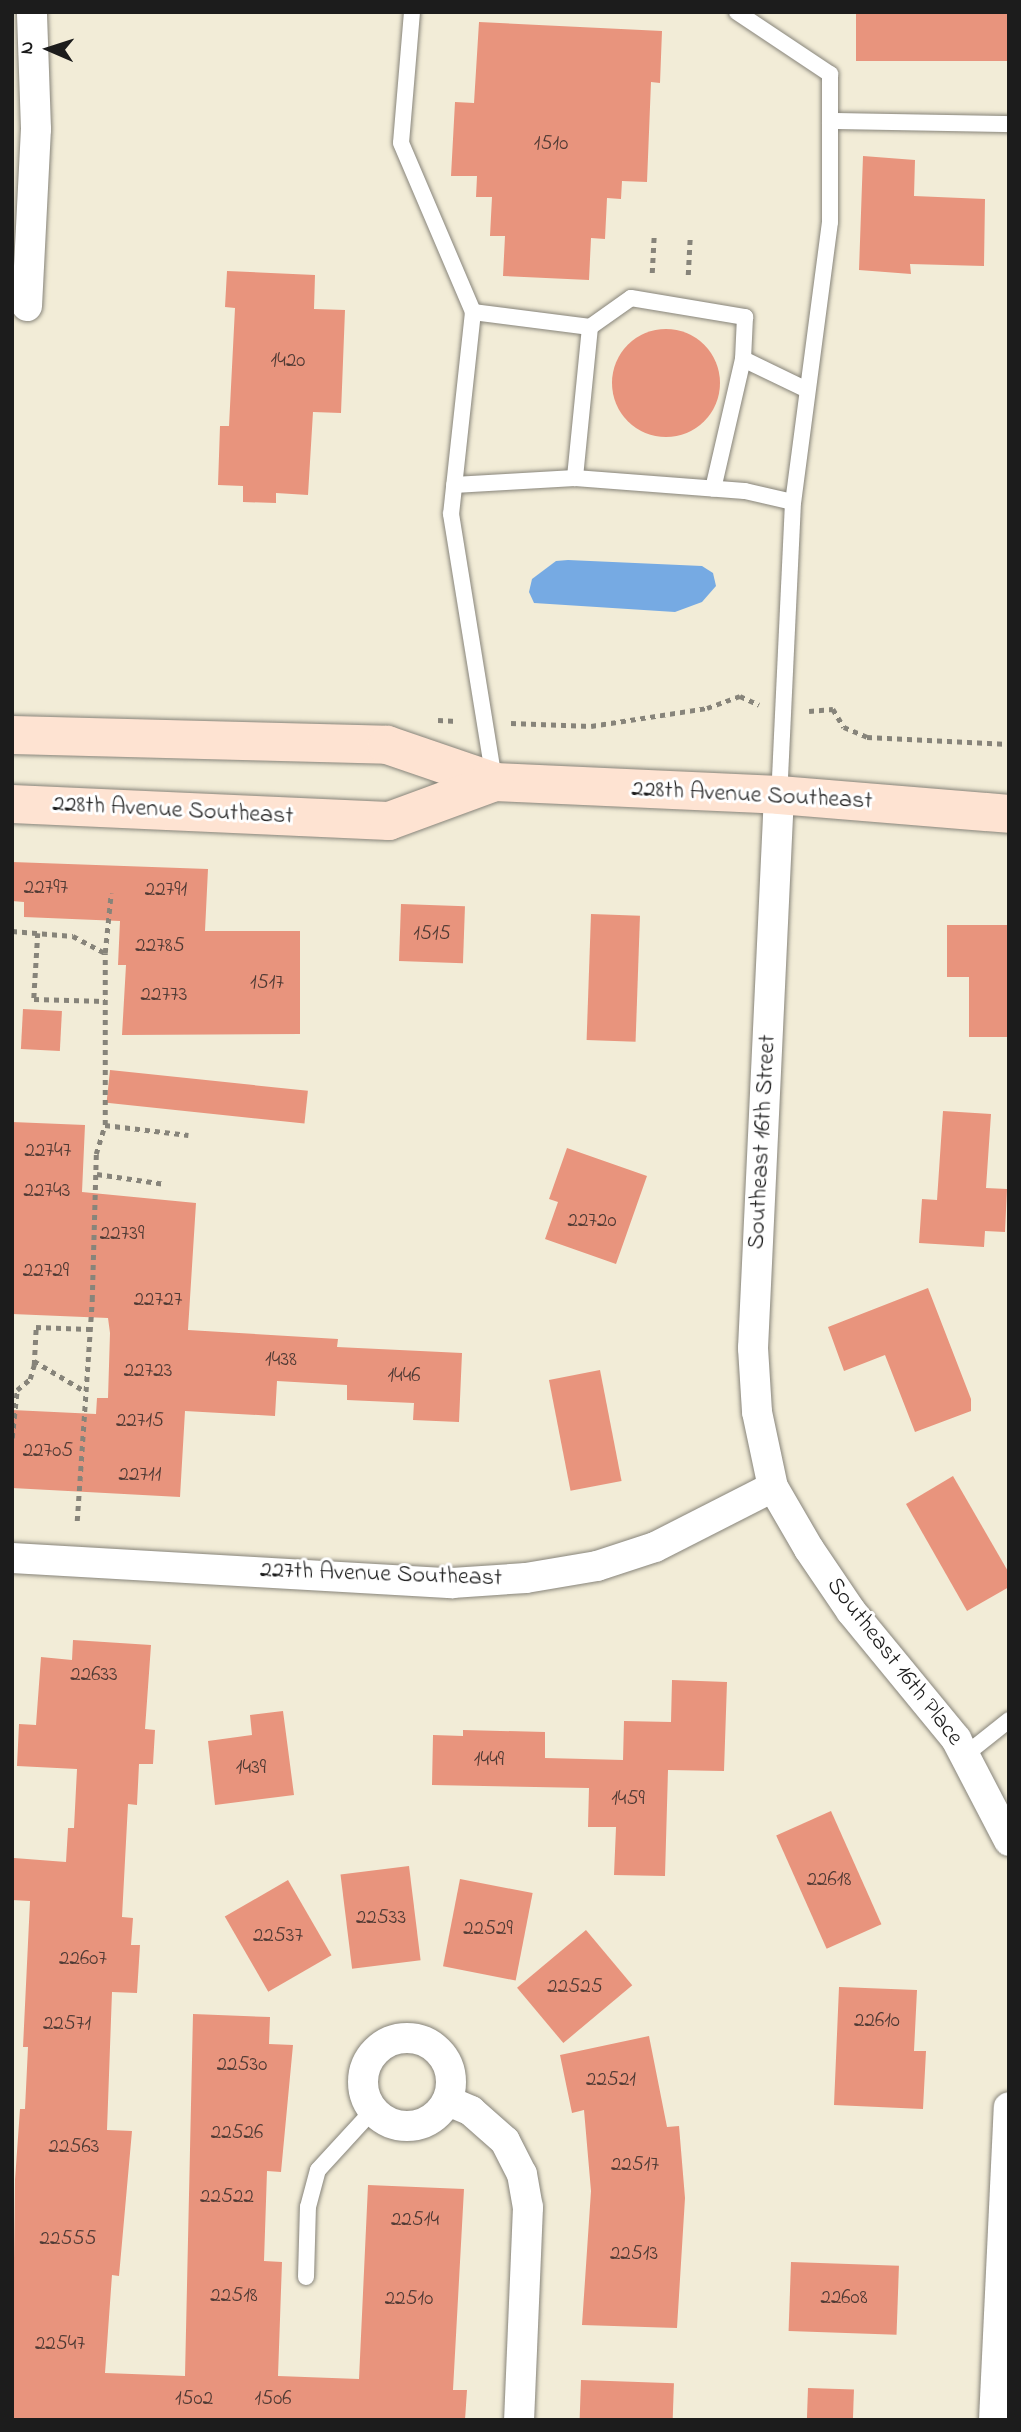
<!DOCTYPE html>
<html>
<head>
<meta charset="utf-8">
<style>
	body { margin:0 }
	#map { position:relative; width:1021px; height:2432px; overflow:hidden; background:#f2ecd7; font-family:"Indie Flower",sans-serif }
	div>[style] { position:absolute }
	.water>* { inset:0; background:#76aae3 }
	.building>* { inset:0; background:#e8947d; transform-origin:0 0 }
	.round { border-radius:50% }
	.path>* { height:4.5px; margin-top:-2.25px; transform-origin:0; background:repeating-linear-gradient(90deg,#87847a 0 5px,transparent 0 10px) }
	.roads { filter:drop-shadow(0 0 2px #87847a) drop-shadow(0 0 2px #87847a) }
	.service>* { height:16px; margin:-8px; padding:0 8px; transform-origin:8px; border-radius:8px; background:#fff }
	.minor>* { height:30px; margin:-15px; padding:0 15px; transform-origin:15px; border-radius:15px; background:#fff }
	.minor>.ring { margin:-15px; padding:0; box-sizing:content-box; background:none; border:30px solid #fff; border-radius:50% }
	.secondary>* { height:38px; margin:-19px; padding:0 19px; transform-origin:19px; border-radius:19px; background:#fee3d2 }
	span { translate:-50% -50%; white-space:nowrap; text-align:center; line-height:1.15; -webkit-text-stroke:6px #fff; paint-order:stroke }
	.number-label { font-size:21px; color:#4f3a34 }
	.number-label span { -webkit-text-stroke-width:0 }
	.street-label { font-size:24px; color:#1c1c1c }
	.frame { position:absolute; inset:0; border:14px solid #1c1c1c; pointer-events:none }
	.north { position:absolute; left:14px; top:14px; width:70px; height:70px; -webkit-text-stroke:5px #fff; paint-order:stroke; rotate:273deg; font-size:19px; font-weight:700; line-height:28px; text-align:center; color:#1c1c1c }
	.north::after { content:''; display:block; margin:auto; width:24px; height:32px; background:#1c1c1c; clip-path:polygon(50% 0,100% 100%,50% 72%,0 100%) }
</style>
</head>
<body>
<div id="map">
	<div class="water">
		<div style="clip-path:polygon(568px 560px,702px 566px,713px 573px,716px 586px,702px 602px,675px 612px,534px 603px,529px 592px,532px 579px,556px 561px)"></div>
	</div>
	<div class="building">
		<div style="left:856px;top:12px;width:153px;height:49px"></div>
		<div style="clip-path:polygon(479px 22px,662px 31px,660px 83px,651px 82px,647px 182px,622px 181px,621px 199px,607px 198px,605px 239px,591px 238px,589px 280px,503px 276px,505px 236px,490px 236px,492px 197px,476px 197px,477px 176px,451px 176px,455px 102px,474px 103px)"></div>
		<div style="clip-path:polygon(863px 156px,915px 160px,914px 196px,985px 199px,984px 266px,910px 264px,911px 274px,859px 270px)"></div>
		<div style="clip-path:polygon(227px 271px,315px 275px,314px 309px,345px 310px,341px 413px,313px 412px,308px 495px,276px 493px,276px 503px,243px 502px,243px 486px,218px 485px,220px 426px,229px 426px,235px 308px,225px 307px)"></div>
		<div class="round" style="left:612px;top:329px;width:108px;height:108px"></div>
		<div style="clip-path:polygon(12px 862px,208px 869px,205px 931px,300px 931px,300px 1034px,122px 1035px,126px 965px,118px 965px,120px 921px,24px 917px,24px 902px,12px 901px)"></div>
		<div style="left:401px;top:904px;width:64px;height:57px;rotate:2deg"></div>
		<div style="left:591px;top:914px;width:49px;height:126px;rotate:2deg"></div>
		<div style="clip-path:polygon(947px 925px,1009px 925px,1009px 1037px,969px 1037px,969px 977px,947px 977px)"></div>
		<div style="left:23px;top:1009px;width:39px;height:40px;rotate:3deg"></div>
		<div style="left:110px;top:1070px;width:199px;height:33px;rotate:6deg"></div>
		<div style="clip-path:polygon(943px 1111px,991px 1114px,986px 1188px,1007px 1189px,1005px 1232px,985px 1231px,984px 1247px,919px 1243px,922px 1199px,937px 1200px)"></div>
		<div style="clip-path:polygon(12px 1122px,85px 1125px,82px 1192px,196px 1203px,188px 1330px,338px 1339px,337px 1347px,462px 1353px,459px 1422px,413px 1420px,414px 1403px,347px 1400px,347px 1385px,277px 1381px,275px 1416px,185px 1411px,180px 1497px,12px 1488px,12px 1410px,96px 1414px,97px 1398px,108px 1398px,110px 1333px,108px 1318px,12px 1314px)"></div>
		<div style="clip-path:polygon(567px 1148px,647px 1176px,616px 1264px,545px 1239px,558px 1202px,549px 1199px)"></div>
		<div style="clip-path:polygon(928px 1288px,971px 1399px,971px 1411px,915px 1432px,885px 1355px,844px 1371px,828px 1327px)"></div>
		<div style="left:600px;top:1370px;width:113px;height:52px;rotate:79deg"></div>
		<div style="clip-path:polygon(953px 1476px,1009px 1573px,1009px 1587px,967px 1611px,906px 1504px)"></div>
		<div style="clip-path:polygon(73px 1640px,151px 1645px,145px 1729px,155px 1730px,153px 1764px,139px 1764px,137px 1805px,128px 1804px,122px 1917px,133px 1918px,131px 1945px,140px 1945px,137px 1993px,112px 1992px,107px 2130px,132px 2131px,119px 2276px,112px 2275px,105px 2373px,185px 2376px,193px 2014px,270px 2017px,269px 2044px,293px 2045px,281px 2172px,267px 2171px,264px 2261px,282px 2262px,278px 2376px,359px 2379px,368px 2185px,464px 2189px,453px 2390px,467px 2390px,465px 2420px,12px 2420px,15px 2180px,20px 2109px,25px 2109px,28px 2047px,23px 2047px,30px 1901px,12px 1900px,14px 1858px,66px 1862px,68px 1828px,74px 1828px,77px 1769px,17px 1766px,19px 1724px,36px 1725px,41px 1657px,72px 1660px)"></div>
		<div style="clip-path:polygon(672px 1680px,727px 1682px,724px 1771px,668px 1770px,665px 1876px,614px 1875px,616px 1827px,588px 1827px,589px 1788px,432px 1785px,433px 1735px,463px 1736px,463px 1730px,545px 1732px,545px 1758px,623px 1760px,624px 1721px,671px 1722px)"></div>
		<div style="clip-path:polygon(283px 1711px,294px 1795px,215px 1805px,208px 1741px,252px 1735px,250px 1715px)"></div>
		<div style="left:831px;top:1811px;width:124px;height:60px;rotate:66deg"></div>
		<div style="left:409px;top:1866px;width:95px;height:69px;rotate:83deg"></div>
		<div style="left:460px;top:1879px;width:74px;height:89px;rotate:11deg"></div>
		<div style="left:288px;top:1880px;width:87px;height:73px;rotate:60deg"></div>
		<div style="left:586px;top:1930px;width:72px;height:90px;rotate:50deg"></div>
		<div style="clip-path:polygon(839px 1987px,917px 1990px,914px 2051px,926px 2051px,923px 2109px,834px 2105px)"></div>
		<div style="clip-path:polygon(649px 2036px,667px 2127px,679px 2126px,685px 2198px,677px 2328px,582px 2325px,591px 2191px,584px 2110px,572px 2113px,560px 2055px)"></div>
		<div style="left:791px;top:2262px;width:108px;height:69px;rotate:2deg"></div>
		<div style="left:581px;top:2380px;width:93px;height:40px;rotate:2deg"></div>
		<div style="left:808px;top:2388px;width:46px;height:32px;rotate:2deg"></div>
	</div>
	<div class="path">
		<div style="left:652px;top:273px;width:36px;rotate:-87deg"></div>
		<div style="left:688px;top:275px;width:36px;rotate:-87deg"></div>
		<div style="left:809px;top:711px;width:24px;rotate:-5deg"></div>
		<div style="left:833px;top:709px;width:21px;rotate:59deg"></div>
		<div style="left:844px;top:727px;width:25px;rotate:23deg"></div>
		<div style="left:867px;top:737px;width:142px;rotate:2.8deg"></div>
		<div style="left:438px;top:720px;width:19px;rotate:3deg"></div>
		<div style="left:511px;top:723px;width:80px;rotate:2.1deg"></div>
		<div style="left:591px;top:726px;width:117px;rotate:-8.8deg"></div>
		<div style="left:707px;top:708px;width:35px;rotate:-20deg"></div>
		<div style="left:740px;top:696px;width:21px;rotate:25deg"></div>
		<div style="left:12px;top:931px;width:61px;rotate:4.7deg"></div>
		<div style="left:73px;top:936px;width:36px;rotate:28deg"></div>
		<div style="left:38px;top:933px;width:66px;rotate:93.5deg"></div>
		<div style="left:34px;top:999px;width:71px;rotate:1.6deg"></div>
		<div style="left:105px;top:1125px;width:84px;rotate:6.9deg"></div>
		<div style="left:97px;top:1174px;width:69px;rotate:8.4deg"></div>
		<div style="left:34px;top:1361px;width:57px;rotate:30.6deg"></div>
		<div style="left:12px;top:1438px;width:48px;rotate:-84.1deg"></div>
		<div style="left:17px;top:1390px;width:17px;rotate:-40deg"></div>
		<div style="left:30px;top:1379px;width:15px;rotate:-74deg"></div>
		<div style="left:34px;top:1365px;width:38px;rotate:-87deg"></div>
		<div style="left:36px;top:1327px;width:53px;rotate:2.2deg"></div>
		<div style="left:77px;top:1521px;width:222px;rotate:-86.1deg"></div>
		<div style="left:92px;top:1300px;width:146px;rotate:-88.4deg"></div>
		<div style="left:96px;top:1154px;width:30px;rotate:-73deg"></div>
		<div style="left:105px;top:1125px;width:172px;rotate:-90deg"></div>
		<div style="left:105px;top:953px;width:60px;rotate:-84.3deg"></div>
	</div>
	<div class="roads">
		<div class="service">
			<div style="left:412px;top:12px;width:131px;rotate:94.8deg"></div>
			<div style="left:401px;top:143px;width:184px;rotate:66.9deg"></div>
			<div style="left:473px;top:312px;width:203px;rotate:96.2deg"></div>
			<div style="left:451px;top:514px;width:269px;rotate:80.8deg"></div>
			<div style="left:737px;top:12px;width:112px;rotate:33.7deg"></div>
			<div style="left:830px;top:74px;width:148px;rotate:90deg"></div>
			<div style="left:830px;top:222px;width:282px;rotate:97.5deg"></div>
			<div style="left:793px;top:502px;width:293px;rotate:92.7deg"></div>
			<div style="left:830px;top:121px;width:179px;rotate:1deg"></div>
			<div style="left:473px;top:312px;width:118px;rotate:7.3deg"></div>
			<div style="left:590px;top:327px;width:152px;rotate:95.7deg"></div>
			<div style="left:590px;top:327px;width:50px;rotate:-35.3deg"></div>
			<div style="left:631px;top:298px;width:116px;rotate:9.5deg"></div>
			<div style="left:745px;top:317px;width:42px;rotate:92.7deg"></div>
			<div style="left:743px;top:359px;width:133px;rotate:103deg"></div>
			<div style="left:743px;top:359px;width:71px;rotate:25.8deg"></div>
			<div style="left:454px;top:485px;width:121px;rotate:-3.3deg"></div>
			<div style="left:575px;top:478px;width:170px;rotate:4.4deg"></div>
			<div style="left:745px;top:491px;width:49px;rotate:12.9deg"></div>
			<div style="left:965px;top:1755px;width:56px;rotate:-38.5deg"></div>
			<div style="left:306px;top:2277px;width:70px;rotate:-88.4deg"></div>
			<div style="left:308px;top:2207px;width:38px;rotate:-75deg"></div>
			<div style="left:318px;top:2170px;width:81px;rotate:-47.5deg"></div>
		</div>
		<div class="minor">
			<div style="left:27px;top:306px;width:177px;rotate:-87.1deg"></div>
			<div style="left:36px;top:129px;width:117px;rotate:-92deg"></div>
			<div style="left:779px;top:795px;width:554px;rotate:92.69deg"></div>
			<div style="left:753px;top:1348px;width:64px;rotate:86.4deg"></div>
			<div style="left:757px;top:1412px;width:77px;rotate:78deg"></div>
			<div style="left:773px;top:1487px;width:72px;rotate:59.9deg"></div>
			<div style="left:809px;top:1549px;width:75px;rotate:55.9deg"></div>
			<div style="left:851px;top:1611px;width:166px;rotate:50.6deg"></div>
			<div style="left:956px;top:1739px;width:115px;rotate:62.5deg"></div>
			<div style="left:12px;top:1558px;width:441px;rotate:3.3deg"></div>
			<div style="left:452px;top:1583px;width:74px;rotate:-3.9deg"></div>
			<div style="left:526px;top:1578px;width:72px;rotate:-9.6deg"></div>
			<div style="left:597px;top:1566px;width:61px;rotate:-18.1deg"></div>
			<div style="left:655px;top:1547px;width:132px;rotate:-27deg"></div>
			<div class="ring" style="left:363px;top:2038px;width:58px;height:58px"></div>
			<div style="left:448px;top:2101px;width:25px;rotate:23deg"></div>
			<div style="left:471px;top:2111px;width:45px;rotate:41.4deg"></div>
			<div style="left:505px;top:2141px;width:37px;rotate:63deg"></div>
			<div style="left:522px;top:2174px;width:34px;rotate:80deg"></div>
			<div style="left:528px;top:2207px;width:213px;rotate:92.4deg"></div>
			<div style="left:994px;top:2420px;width:313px;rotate:-87.3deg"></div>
		</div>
		<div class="secondary">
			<div style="left:12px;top:735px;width:375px;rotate:1.5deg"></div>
			<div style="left:387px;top:745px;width:114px;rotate:18.9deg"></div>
			<div style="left:495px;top:782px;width:284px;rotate:2.6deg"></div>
			<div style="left:779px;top:795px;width:231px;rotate:4.7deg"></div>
			<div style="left:12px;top:804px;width:377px;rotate:2.6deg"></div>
			<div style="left:389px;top:821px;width:113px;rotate:-20.2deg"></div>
		</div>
	</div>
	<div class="number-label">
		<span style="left:551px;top:144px">1510</span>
		<span style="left:288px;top:361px">1420</span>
		<span style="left:46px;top:888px">22797</span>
		<span style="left:166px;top:890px">22791</span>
		<span style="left:432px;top:934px">1515</span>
		<span style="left:160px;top:946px">22785</span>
		<span style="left:267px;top:983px">1517</span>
		<span style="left:164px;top:995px">22773</span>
		<span style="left:48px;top:1151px">22747</span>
		<span style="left:47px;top:1191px">22743</span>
		<span style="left:592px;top:1221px">22720</span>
		<span style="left:122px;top:1234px">22739</span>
		<span style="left:46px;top:1271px">22729</span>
		<span style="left:158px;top:1300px">22727</span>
		<span style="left:281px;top:1360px">1438</span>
		<span style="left:148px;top:1371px">22723</span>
		<span style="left:404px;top:1376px">1446</span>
		<span style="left:140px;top:1421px">22715</span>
		<span style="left:48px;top:1451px">22705</span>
		<span style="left:140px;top:1475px">22711</span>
		<span style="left:94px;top:1675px">22633</span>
		<span style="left:489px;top:1760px">1449</span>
		<span style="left:251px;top:1768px">1439</span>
		<span style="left:628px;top:1799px">1459</span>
		<span style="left:829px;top:1880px">22618</span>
		<span style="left:381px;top:1918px">22533</span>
		<span style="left:488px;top:1929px">22529</span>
		<span style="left:278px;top:1936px">22537</span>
		<span style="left:83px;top:1959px">22607</span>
		<span style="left:575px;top:1987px">22525</span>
		<span style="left:877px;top:2021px">22610</span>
		<span style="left:67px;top:2024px">22571</span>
		<span style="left:242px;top:2065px">22530</span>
		<span style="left:611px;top:2080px">22521</span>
		<span style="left:237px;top:2133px">22526</span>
		<span style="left:74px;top:2147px">22563</span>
		<span style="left:635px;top:2165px">22517</span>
		<span style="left:227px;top:2197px">22522</span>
		<span style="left:415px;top:2220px">22514</span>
		<span style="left:68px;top:2239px">22555</span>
		<span style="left:634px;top:2254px">22513</span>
		<span style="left:234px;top:2296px">22518</span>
		<span style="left:844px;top:2298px">22608</span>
		<span style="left:409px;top:2299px">22510</span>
		<span style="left:60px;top:2344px">22547</span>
		<span style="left:194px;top:2399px">1502</span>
		<span style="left:273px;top:2399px">1506</span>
	</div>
	<div class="street-label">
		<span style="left:752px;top:796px;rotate:3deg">228th Avenue Southeast</span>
		<span style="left:173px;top:811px;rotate:3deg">228th Avenue Southeast</span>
		<span style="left:763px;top:1142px;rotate:-87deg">Southeast 16th Street</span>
		<span style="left:381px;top:1575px;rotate:2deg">227th Avenue Southeast</span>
		<span style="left:894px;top:1662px;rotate:52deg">Southeast 16th Place</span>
	</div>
	<div class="frame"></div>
	<div class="north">N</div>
</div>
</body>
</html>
